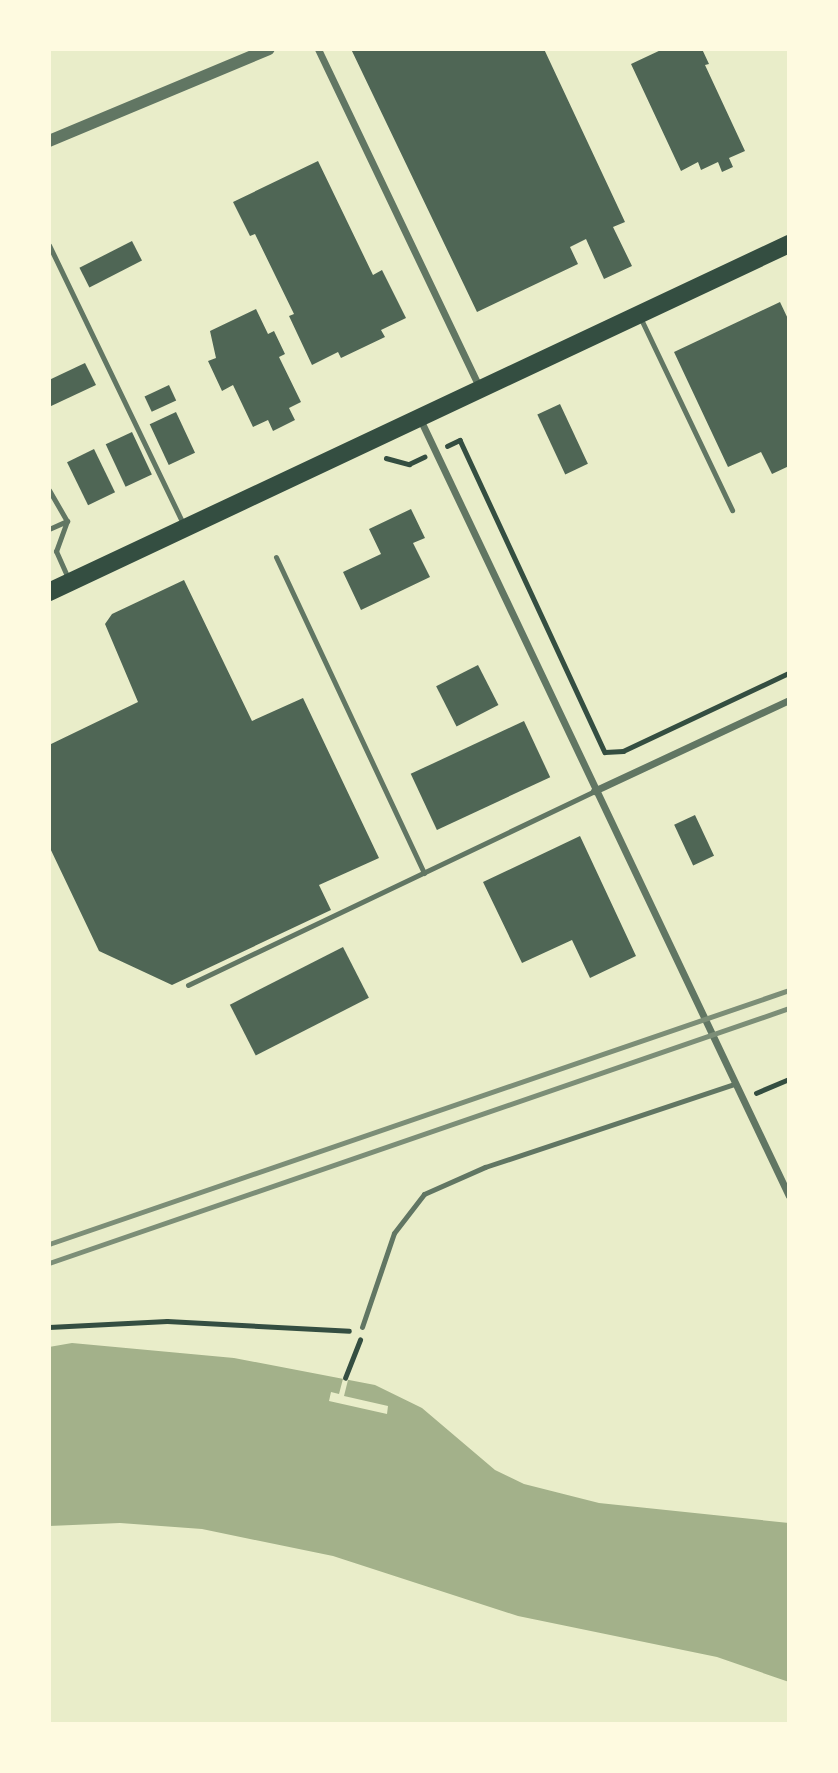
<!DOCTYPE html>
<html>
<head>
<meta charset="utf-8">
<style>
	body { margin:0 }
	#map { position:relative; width:838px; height:1773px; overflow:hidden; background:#e9edc9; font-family:Raleway,sans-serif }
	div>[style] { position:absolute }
	.water>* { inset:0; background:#a3b18a }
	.pier>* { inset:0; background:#e9edc9 }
	.building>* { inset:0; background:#4f6655; transform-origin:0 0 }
	.path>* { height:4.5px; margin:-2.25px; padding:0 2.25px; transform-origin:2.25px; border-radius:2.25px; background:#344e41 }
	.service>* { height:5px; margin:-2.5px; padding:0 2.5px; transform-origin:2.5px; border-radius:2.5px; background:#617663 }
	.minor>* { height:7px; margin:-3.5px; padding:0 3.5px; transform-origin:3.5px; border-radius:3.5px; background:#617663 }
	.tertiary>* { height:12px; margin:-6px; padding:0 6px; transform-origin:6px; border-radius:6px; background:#617663 }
	.primary>* { height:18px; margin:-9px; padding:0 9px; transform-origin:9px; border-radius:9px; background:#344e41 }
	.rail>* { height:5px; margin:-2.5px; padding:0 2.5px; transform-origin:2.5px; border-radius:2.5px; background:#7c8e77 }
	span { translate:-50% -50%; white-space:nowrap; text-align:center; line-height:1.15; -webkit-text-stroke:7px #fefae0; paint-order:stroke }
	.frame { position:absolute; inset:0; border:51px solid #fefae0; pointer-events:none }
</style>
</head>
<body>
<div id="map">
	<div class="water">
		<div style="clip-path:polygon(72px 1343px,234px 1358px,375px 1385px,422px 1408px,495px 1470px,524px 1484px,599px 1503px,789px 1523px,789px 1682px,717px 1657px,518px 1616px,333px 1556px,202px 1529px,120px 1523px,49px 1526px,49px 1347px)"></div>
	</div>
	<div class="pier">
		<div style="clip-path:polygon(344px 1375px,349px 1376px,344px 1396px,388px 1406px,387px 1414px,329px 1401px,331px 1392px,339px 1394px)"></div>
	</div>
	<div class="building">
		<div style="clip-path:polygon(351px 49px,544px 49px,625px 222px,613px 227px,632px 266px,604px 279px,586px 239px,570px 247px,578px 264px,477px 312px)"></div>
		<div style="clip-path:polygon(663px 49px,702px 49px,709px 64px,705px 65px,745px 151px,729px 158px,733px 167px,722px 172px,718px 162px,701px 170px,698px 162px,681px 171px,631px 64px)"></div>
		<div style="clip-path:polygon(318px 161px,373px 275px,382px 270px,406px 318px,381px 330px,385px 337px,341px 358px,338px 352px,312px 365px,289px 316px,294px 314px,255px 234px,250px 236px,233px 202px)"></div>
		<div style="left:132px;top:241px;width:22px;height:59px;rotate:63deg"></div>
		<div style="clip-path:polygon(780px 302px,789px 321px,789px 466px,772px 474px,761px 452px,728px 467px,674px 352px)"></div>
		<div style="clip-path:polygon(256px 309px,268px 334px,274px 331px,285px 354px,279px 357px,301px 402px,289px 408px,295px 420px,273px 431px,268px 420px,253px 427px,233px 385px,222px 391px,208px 361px,216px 358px,210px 331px)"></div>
		<div style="clip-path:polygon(85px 363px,96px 385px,49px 407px,49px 380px)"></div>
		<div style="left:169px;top:385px;width:17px;height:27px;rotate:65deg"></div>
		<div style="left:560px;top:404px;width:66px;height:25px;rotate:65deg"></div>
		<div style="left:176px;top:412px;width:45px;height:29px;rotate:65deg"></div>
		<div style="left:132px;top:432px;width:47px;height:29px;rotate:65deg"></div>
		<div style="left:94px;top:449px;width:48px;height:30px;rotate:64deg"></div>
		<div style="clip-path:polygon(411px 509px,425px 538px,413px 543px,430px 577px,361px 610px,343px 572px,381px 554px,369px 529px)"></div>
		<div style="clip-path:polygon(184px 580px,252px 721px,303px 698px,379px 858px,319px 885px,331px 910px,172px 985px,99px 951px,49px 846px,49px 745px,138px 702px,105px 624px,112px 614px)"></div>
		<div style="left:478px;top:665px;width:45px;height:47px;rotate:63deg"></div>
		<div style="left:524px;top:721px;width:62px;height:125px;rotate:65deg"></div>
		<div style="left:695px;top:815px;width:45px;height:23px;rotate:65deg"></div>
		<div style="clip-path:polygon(580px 836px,636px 956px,590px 978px,572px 940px,522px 963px,483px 882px)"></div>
		<div style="left:343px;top:947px;width:57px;height:127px;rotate:63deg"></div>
	</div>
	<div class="path">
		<div style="left:447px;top:446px;width:14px;rotate:-25deg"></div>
		<div style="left:460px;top:440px;width:344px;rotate:65.1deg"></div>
		<div style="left:605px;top:752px;width:18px;rotate:-3deg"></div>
		<div style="left:623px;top:751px;width:183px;rotate:-25.2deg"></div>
		<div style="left:386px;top:458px;width:24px;rotate:15deg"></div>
		<div style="left:409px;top:464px;width:17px;rotate:-25deg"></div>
		<div style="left:756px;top:1093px;width:36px;rotate:-23deg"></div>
		<div style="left:49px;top:1327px;width:118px;rotate:-2.9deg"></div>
		<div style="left:167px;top:1321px;width:182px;rotate:3.1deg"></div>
		<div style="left:345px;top:1378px;width:41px;rotate:-68.5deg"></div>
	</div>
	<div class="service">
		<div style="left:49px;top:245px;width:312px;rotate:64.3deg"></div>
		<div style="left:640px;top:317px;width:214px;rotate:64.5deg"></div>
		<div style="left:49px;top:490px;width:36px;rotate:60deg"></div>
		<div style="left:49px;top:529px;width:20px;rotate:-24deg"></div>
		<div style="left:67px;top:521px;width:32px;rotate:110deg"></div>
		<div style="left:56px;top:551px;width:32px;rotate:66deg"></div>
		<div style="left:276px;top:557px;width:349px;rotate:64.9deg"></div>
		<div style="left:188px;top:985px;width:450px;rotate:-25.5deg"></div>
		<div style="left:362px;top:1327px;width:99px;rotate:-71.2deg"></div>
		<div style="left:394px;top:1233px;width:49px;rotate:-52.4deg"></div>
		<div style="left:424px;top:1194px;width:67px;rotate:-23.9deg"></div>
		<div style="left:485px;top:1167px;width:263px;rotate:-18.4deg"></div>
	</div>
	<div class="minor">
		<div style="left:318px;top:49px;width:377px;rotate:64.5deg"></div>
		<div style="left:420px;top:419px;width:860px;rotate:64.6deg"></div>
		<div style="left:594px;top:791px;width:215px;rotate:-25deg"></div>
	</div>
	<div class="tertiary">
		<div style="left:49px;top:141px;width:238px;rotate:-22.7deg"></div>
	</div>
	<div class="primary">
		<div style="left:49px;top:592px;width:818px;rotate:-25.19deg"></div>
	</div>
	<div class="rail">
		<div style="left:49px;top:1244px;width:782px;rotate:-18.94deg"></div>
		<div style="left:49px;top:1263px;width:783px;rotate:-19.01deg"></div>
	</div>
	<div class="frame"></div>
</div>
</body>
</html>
